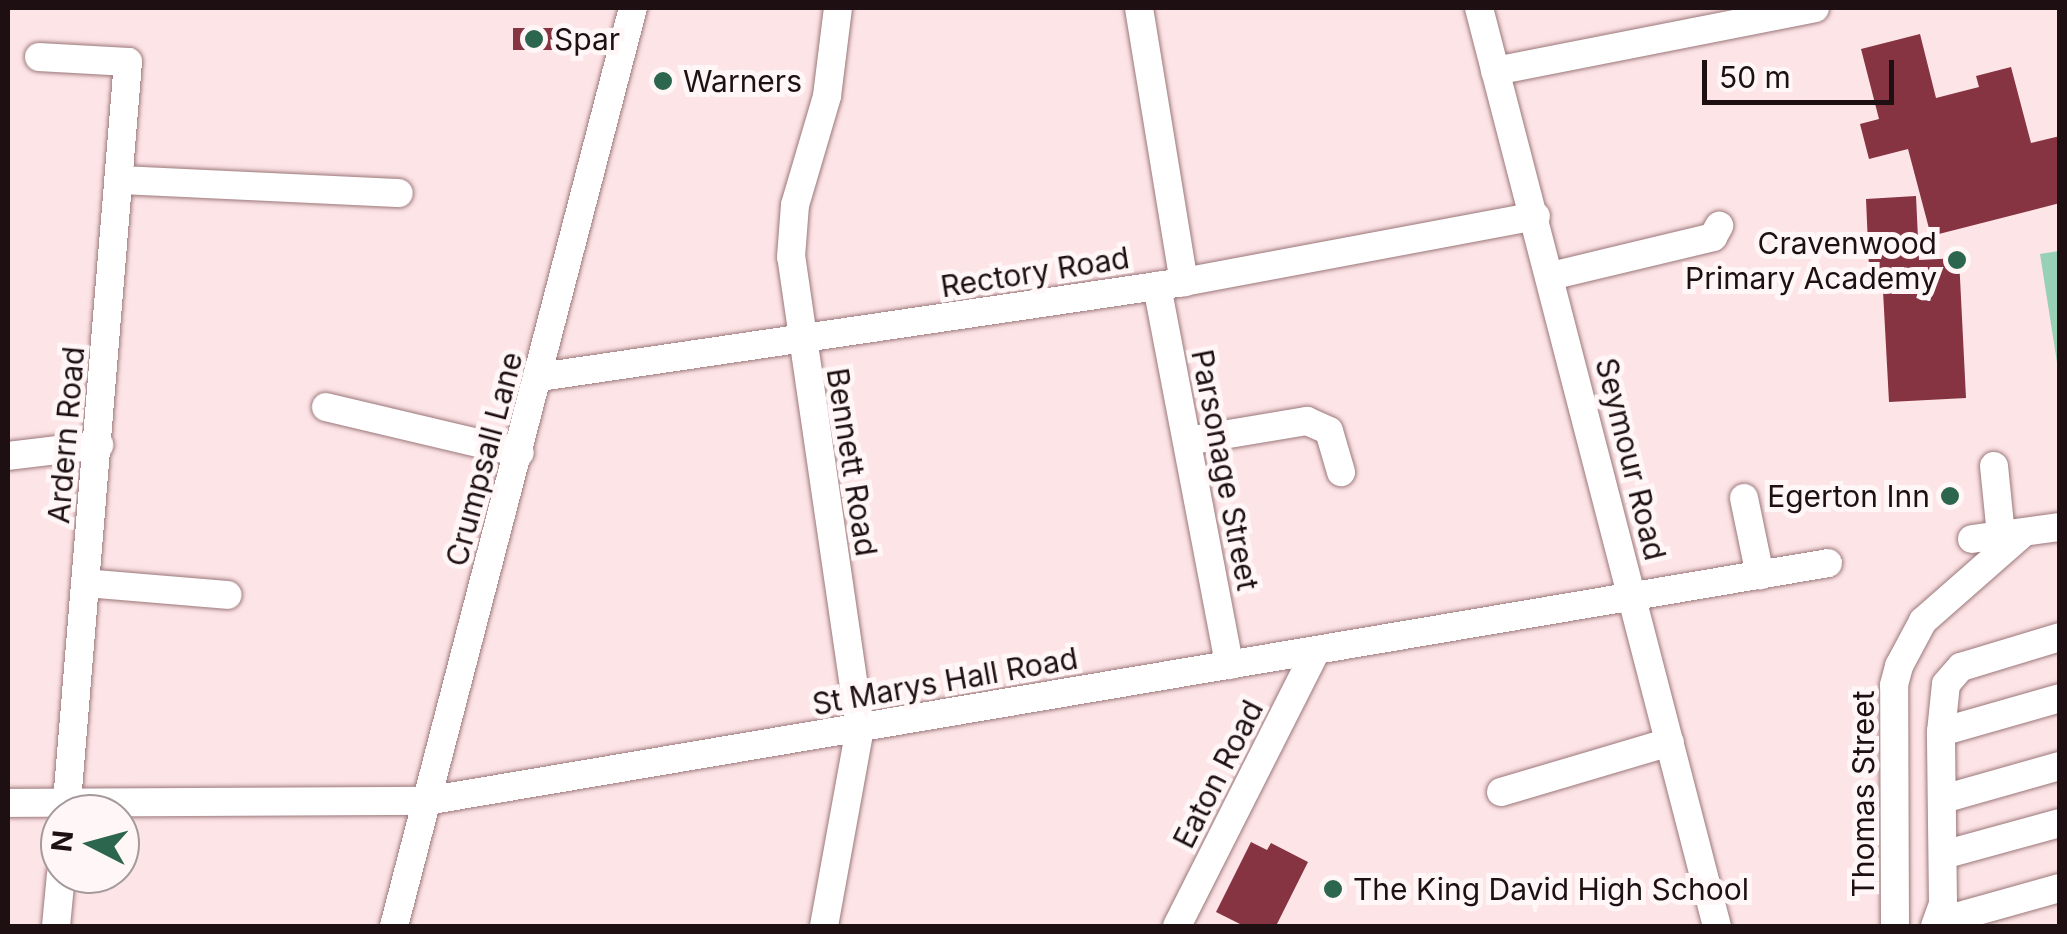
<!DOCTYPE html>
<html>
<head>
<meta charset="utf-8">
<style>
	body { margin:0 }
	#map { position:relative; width:2067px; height:934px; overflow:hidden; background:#fde4e6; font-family:Inter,sans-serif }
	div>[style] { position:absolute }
	.green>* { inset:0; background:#97d0b5 }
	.building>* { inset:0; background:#863342; transform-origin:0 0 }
	.roads { filter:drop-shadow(0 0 2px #9b777a) drop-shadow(0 0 2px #9b777a) }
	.minor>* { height:28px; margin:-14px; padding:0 14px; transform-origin:14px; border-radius:14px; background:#fff }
	.dots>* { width:28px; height:28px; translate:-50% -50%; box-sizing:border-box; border:5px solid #fff6f7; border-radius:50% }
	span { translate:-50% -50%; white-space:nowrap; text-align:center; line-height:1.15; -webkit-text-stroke:10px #fff6f7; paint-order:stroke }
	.poi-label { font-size:30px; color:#1e1012 }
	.left { translate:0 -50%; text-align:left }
	.right { translate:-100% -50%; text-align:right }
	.street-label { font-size:30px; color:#1e1012 }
	.frame { position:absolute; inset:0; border:10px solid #1e1012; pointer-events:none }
	.north { position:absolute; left:40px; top:794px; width:100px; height:100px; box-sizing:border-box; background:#fff6f7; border:2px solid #a59a9b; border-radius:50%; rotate:276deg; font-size:28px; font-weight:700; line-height:40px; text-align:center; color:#1e1012 }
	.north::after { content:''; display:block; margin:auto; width:35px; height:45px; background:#2d664e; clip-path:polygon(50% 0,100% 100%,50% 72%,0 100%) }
	.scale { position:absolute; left:1702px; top:60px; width:192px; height:45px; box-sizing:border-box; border:5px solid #1e1012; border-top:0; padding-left:12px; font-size:30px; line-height:35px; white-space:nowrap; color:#1e1012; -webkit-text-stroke:8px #fff6f7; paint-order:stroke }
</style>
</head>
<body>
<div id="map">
	<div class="green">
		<div style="clip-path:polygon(2059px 251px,2060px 251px,2059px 375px,2040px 254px)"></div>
	</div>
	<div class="building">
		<div style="left:513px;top:28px;width:42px;height:22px"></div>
		<div style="clip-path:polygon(1920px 34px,1936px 98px,1979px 87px,1976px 76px,2011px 67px,2031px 143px,2060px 136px,2060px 203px,1931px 236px,1908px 149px,1869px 159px,1860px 124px,1879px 119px,1861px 49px)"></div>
		<div style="clip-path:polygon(1916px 196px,1919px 260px,1959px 258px,1966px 398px,1889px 402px,1883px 291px,1870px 291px,1866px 199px)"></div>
		<div style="clip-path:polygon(1251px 842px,1267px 850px,1271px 843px,1308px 862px,1276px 926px,1244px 926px,1216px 912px)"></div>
	</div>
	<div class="roads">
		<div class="minor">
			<div style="left:1139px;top:8px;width:278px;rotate:80.7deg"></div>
			<div style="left:1479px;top:8px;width:948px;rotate:75.47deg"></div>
			<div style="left:39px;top:57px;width:89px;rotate:3.2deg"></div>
			<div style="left:128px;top:62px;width:755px;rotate:94.71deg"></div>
			<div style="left:1495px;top:71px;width:326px;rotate:-11.1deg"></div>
			<div style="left:119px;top:180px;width:280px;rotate:2.7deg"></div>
			<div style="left:1551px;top:276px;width:167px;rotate:-13.5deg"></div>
			<div style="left:1713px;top:237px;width:13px;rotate:-61deg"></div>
			<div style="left:1157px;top:286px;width:386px;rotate:79.2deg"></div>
			<div style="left:540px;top:377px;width:651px;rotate:-8.39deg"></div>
			<div style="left:1184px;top:282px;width:358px;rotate:-10.6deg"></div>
			<div style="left:326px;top:407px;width:199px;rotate:13.3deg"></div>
			<div style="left:1187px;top:441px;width:122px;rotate:-9.5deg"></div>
			<div style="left:1307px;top:421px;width:24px;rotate:24deg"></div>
			<div style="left:1329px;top:431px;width:43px;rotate:73.7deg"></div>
			<div style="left:8px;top:456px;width:92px;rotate:-6.9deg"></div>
			<div style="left:1994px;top:466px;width:69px;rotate:84.2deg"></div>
			<div style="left:1744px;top:498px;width:79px;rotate:78.3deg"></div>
			<div style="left:1972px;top:539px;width:89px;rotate:-7.8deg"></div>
			<div style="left:85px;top:583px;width:143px;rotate:4.8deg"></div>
			<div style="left:1941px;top:732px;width:124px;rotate:-15.9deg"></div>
			<div style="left:1501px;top:792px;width:176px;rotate:-16.5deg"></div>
			<div style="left:1943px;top:799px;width:122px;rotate:-15.8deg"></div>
			<div style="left:8px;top:803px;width:418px;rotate:-0.3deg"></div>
			<div style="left:426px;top:801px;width:1422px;rotate:-9.63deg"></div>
			<div style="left:1943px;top:855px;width:121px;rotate:-15.3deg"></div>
			<div style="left:1938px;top:922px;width:127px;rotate:-15.6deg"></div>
			<div style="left:56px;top:926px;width:52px;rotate:-84.5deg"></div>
			<div style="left:394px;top:926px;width:949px;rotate:-75.41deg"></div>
			<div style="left:824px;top:926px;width:201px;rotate:-79.7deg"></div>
			<div style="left:860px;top:728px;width:476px;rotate:-98.3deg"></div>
			<div style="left:791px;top:257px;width:52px;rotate:-85.6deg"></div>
			<div style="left:795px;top:205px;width:114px;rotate:-73.6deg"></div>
			<div style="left:827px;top:96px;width:89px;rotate:-82.9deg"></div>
			<div style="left:1177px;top:926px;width:308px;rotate:-63.2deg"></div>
			<div style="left:1895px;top:926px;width:241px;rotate:-90.2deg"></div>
			<div style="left:1894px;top:685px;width:20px;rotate:-75deg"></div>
			<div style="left:1899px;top:666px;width:51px;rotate:-61.9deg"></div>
			<div style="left:1923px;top:621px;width:133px;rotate:-41.3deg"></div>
			<div style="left:1935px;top:926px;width:23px;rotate:-70deg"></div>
			<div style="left:1943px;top:904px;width:172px;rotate:-90.7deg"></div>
			<div style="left:1941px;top:732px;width:48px;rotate:-84.1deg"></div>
			<div style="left:1946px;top:684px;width:23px;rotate:-49deg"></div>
			<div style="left:1961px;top:667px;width:103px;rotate:-16.9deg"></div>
		</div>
	</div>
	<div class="dots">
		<div style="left:534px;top:39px;background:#2d664e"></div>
		<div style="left:663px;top:81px;background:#2d664e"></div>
		<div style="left:1957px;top:260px;background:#2d664e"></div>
		<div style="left:1950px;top:496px;background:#2d664e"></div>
		<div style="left:1333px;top:889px;background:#2d664e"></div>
	</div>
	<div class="poi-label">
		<span class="left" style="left:554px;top:39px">Spar</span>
		<span class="left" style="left:683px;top:81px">Warners</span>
		<span class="right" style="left:1937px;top:260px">Cravenwood<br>Primary Academy</span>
		<span class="right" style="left:1930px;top:496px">Egerton Inn</span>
		<span class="left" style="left:1353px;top:889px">The King David High School</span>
	</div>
	<div class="street-label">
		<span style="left:1035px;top:272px;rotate:-9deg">Rectory Road</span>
		<span style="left:66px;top:435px;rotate:-85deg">Ardern Road</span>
		<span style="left:484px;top:459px;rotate:-75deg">Crumpsall Lane</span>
		<span style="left:1631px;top:459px;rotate:76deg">Seymour Road</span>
		<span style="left:852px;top:462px;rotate:81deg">Bennett Road</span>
		<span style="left:1225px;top:470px;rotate:79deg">Parsonage Street</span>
		<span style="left:945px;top:681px;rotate:-10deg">St Marys Hall Road</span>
		<span style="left:1218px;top:774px;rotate:-63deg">Eaton Road</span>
		<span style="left:1863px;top:794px;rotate:-90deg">Thomas Street</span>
	</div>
	<div class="frame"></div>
	<div class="north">N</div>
	<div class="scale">50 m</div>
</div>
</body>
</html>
